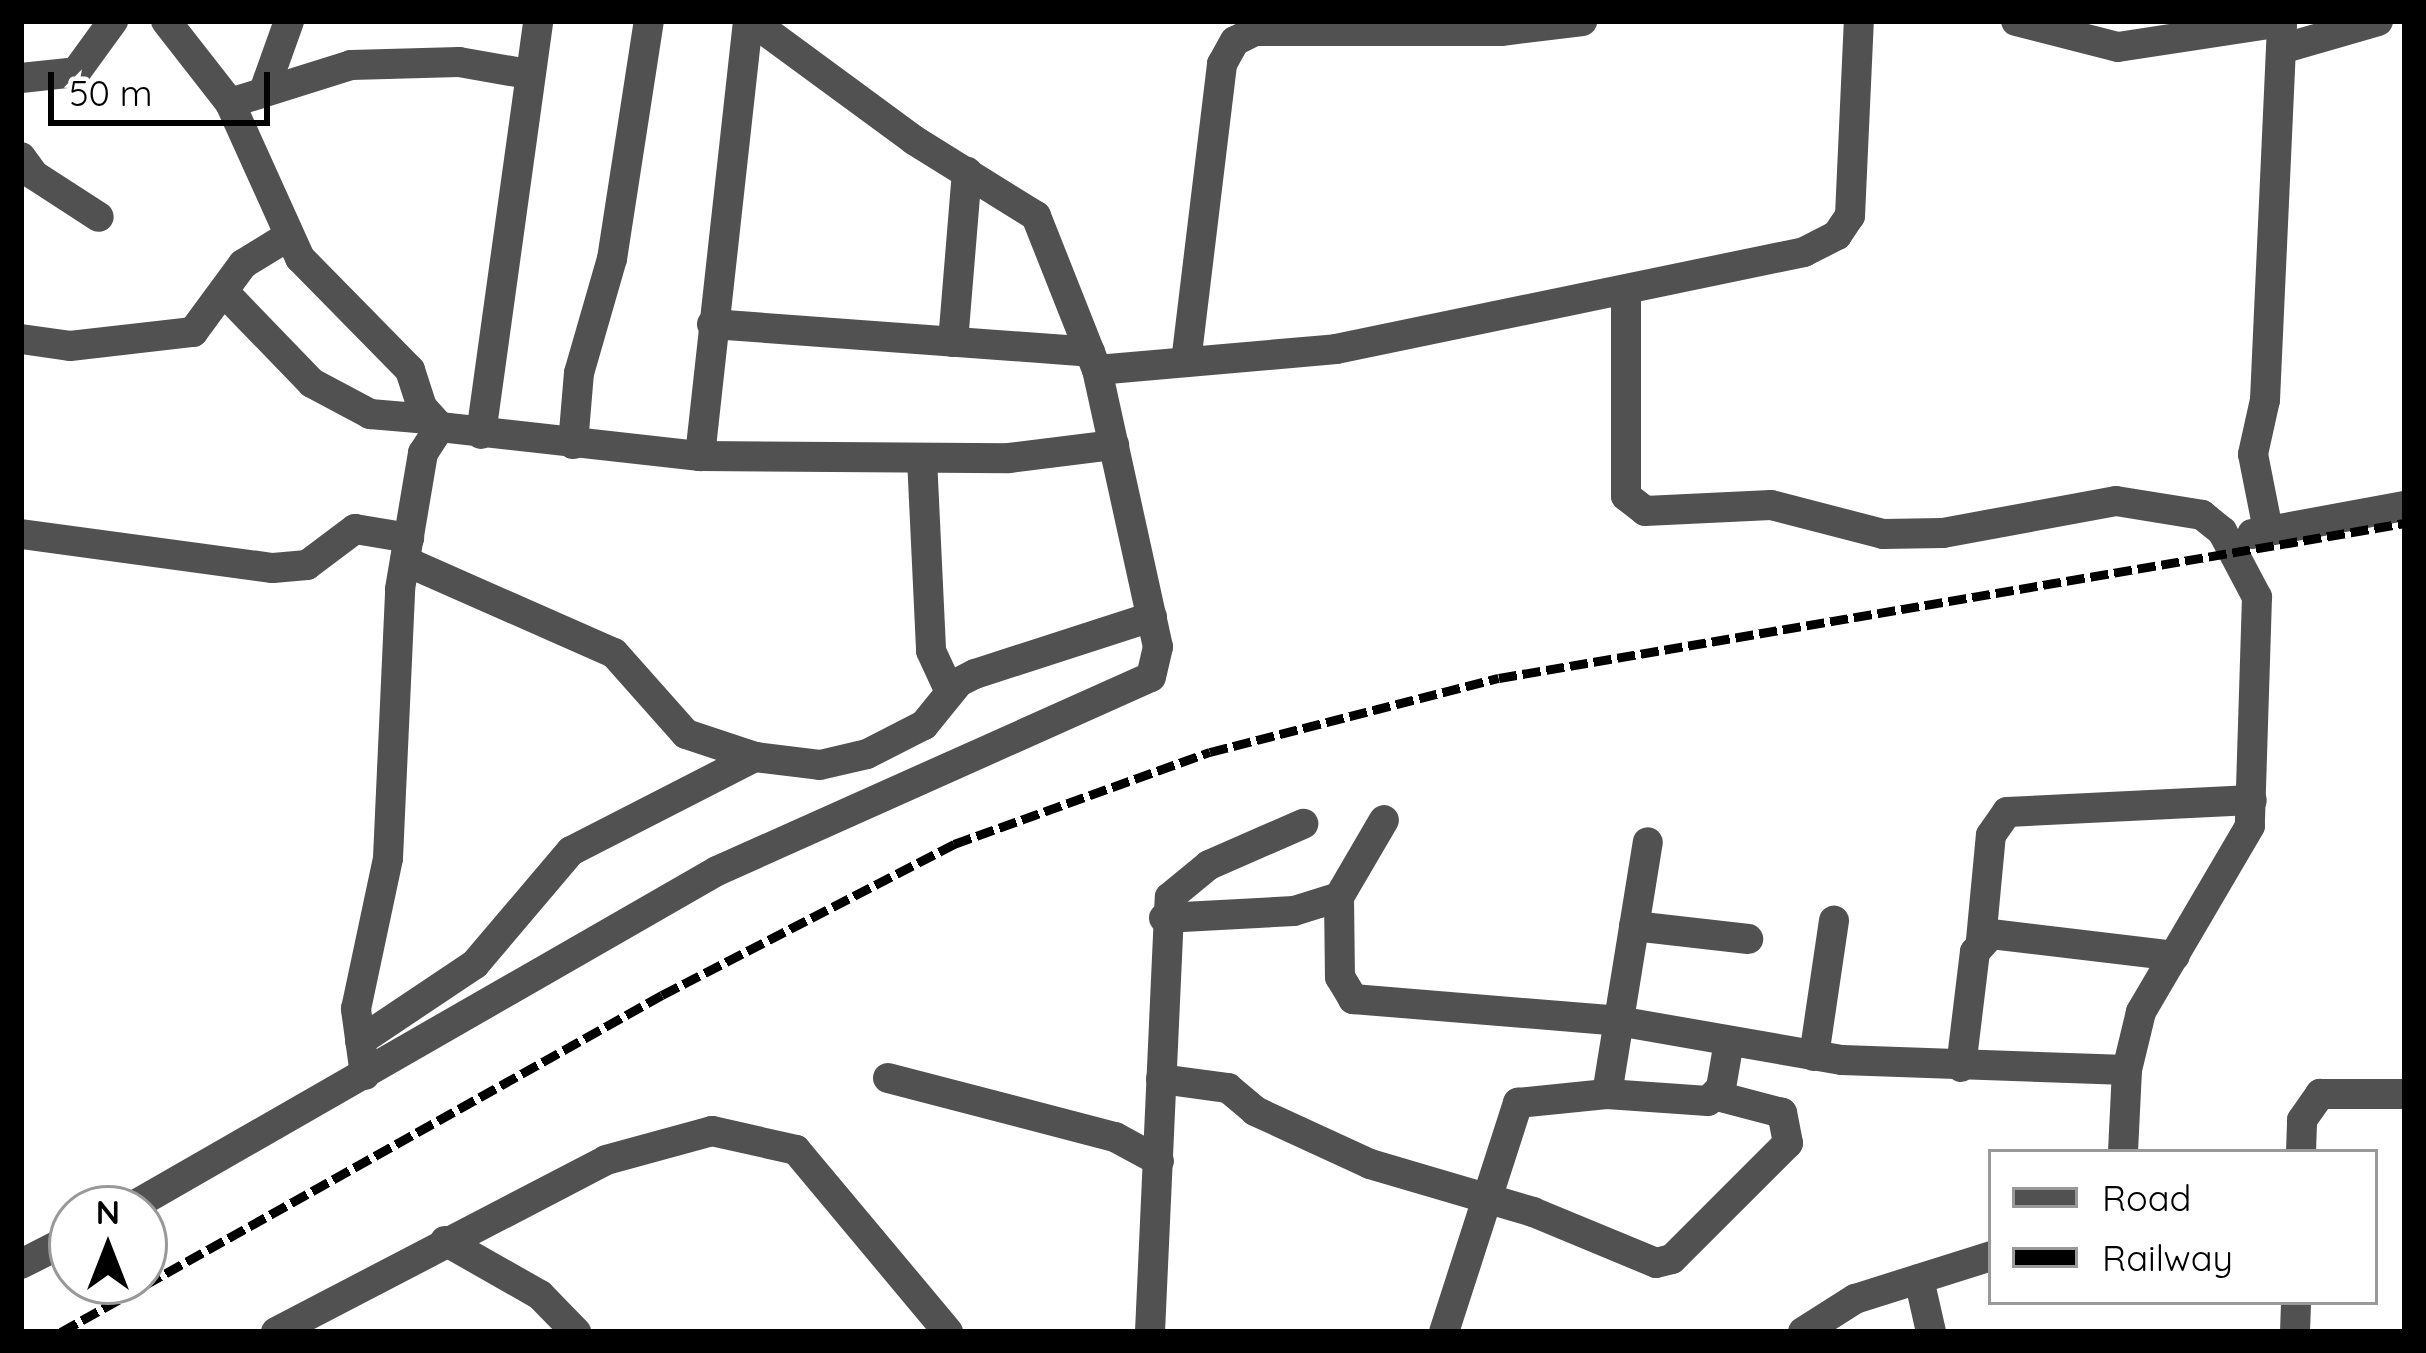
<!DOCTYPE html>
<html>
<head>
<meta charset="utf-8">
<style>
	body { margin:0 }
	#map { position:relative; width:2426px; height:1353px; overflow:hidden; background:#fff; font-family:Quicksand,sans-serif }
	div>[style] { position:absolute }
	.minor>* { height:30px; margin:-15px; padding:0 15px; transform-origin:15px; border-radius:15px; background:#515151 }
	.rail>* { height:9px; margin-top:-4.5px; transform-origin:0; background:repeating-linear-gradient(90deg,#000 0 18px,transparent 0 24px) }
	span { translate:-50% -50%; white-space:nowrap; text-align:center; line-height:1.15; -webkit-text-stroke:9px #fff; paint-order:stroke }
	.frame { position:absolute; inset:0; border:24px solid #000; pointer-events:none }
	.legend { position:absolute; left:1988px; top:1149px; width:390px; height:156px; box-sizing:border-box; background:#fff; border:3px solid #999; margin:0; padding:15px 21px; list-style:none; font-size:36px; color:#000 }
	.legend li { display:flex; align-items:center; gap:24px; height:60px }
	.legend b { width:60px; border:3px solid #999 }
	.north { position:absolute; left:48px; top:1185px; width:120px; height:120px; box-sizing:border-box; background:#fff; border:3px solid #999; border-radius:50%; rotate:0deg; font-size:33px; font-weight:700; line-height:48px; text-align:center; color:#000 }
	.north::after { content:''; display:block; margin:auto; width:42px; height:54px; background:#000; clip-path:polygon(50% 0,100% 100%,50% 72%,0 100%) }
	.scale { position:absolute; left:48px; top:72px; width:222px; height:54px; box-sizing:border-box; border:6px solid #000; border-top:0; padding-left:15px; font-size:36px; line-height:42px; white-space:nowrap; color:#000; -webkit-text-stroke:9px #fff; paint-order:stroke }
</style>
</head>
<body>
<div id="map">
	<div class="minor">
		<div style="left:166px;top:21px;width:104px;rotate:52deg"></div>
		<div style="left:230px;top:103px;width:170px;rotate:65.7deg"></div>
		<div style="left:300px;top:258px;width:157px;rotate:45.5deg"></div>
		<div style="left:410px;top:370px;width:39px;rotate:72deg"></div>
		<div style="left:422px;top:407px;width:27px;rotate:48deg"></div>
		<div style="left:440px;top:427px;width:262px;rotate:6.4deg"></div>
		<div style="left:700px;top:456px;width:309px;rotate:0.4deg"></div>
		<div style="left:1009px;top:458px;width:106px;rotate:-7.1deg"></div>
		<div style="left:2016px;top:21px;width:105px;rotate:14.3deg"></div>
		<div style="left:2118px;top:47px;width:166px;rotate:-8.7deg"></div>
		<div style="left:2281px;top:49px;width:101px;rotate:-16.1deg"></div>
		<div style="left:21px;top:78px;width:55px;rotate:-6.2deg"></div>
		<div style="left:76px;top:72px;width:63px;rotate:-54deg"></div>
		<div style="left:264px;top:91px;width:74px;rotate:-70.3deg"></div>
		<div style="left:230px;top:103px;width:127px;rotate:-17.4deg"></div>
		<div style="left:351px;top:65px;width:108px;rotate:-1.6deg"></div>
		<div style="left:459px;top:62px;width:70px;rotate:9.9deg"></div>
		<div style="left:21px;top:157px;width:22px;rotate:54deg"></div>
		<div style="left:34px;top:175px;width:77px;rotate:32.9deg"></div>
		<div style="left:1626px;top:290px;width:206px;rotate:90deg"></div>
		<div style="left:1626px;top:496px;width:24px;rotate:38deg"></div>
		<div style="left:1645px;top:511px;width:126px;rotate:-2.7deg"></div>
		<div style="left:1771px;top:505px;width:116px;rotate:14.5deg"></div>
		<div style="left:1883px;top:534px;width:60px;rotate:-1deg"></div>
		<div style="left:1943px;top:533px;width:176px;rotate:-10.5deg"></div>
		<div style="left:2116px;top:501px;width:87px;rotate:9.2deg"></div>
		<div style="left:2202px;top:515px;width:26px;rotate:39deg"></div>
		<div style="left:2222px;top:531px;width:75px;rotate:62.1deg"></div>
		<div style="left:2257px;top:597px;width:229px;rotate:91.8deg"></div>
		<div style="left:2250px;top:826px;width:216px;rotate:120.4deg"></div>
		<div style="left:2141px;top:1012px;width:60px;rotate:103.6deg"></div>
		<div style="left:2127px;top:1070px;width:82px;rotate:92.8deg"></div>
		<div style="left:225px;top:293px;width:125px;rotate:46deg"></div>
		<div style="left:312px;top:383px;width:66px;rotate:28.1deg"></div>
		<div style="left:370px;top:414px;width:59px;rotate:4.8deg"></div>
		<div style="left:712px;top:324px;width:379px;rotate:4.2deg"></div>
		<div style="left:21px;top:339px;width:49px;rotate:8.1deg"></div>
		<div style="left:70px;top:346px;width:124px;rotate:-6.5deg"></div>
		<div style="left:193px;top:332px;width:84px;rotate:-53.7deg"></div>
		<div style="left:243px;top:264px;width:52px;rotate:-31.5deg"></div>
		<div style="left:953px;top:342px;width:171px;rotate:-85.3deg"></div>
		<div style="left:1186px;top:362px;width:300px;rotate:-83.1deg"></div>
		<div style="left:1222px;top:64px;width:26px;rotate:-61deg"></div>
		<div style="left:1235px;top:41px;width:22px;rotate:-27deg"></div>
		<div style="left:1255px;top:31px;width:246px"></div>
		<div style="left:1501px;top:31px;width:82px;rotate:-7deg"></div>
		<div style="left:1097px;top:370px;width:240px;rotate:-5deg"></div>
		<div style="left:1336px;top:349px;width:478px;rotate:-11.7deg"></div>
		<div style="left:1804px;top:252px;width:37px;rotate:-27deg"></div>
		<div style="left:1837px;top:235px;width:23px;rotate:-56deg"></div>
		<div style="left:1850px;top:216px;width:195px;rotate:-87.4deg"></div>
		<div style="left:481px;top:434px;width:417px;rotate:-82.1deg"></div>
		<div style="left:573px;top:444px;width:71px;rotate:-85.2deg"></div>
		<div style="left:579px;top:373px;width:119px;rotate:-73.9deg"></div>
		<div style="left:612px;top:259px;width:241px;rotate:-81.2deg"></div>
		<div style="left:700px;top:456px;width:438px;rotate:-83.7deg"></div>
		<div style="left:922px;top:458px;width:193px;rotate:87.3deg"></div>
		<div style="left:931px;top:651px;width:45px;rotate:65.1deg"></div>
		<div style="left:2268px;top:530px;width:77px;rotate:-101.2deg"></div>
		<div style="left:2253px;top:454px;width:55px;rotate:-77.5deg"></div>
		<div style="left:2265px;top:400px;width:379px;rotate:-87.4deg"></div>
		<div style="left:21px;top:534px;width:254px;rotate:7.7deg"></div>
		<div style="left:273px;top:568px;width:34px;rotate:-5deg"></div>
		<div style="left:307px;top:565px;width:60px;rotate:-36.9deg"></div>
		<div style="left:355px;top:529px;width:55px;rotate:9.5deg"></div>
		<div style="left:2252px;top:534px;width:156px;rotate:-10.4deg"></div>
		<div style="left:405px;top:561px;width:228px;rotate:23.8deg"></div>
		<div style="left:614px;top:653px;width:108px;rotate:48.4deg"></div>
		<div style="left:686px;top:734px;width:73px;rotate:18.4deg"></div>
		<div style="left:755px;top:757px;width:65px;rotate:7deg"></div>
		<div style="left:820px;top:765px;width:48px;rotate:-13.2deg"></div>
		<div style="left:867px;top:754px;width:64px;rotate:-27deg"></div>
		<div style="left:924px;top:725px;width:55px;rotate:-50.9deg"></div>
		<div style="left:959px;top:682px;width:18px;rotate:-27deg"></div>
		<div style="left:975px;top:674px;width:186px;rotate:-17.9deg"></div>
		<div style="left:1339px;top:897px;width:80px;rotate:89.3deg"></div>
		<div style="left:1340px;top:977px;width:26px;rotate:59deg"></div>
		<div style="left:1353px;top:999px;width:266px;rotate:4.7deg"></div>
		<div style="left:1618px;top:1021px;width:227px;rotate:9.9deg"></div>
		<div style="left:1842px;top:1060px;width:285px;rotate:2deg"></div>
		<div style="left:1164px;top:918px;width:130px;rotate:-3.1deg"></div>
		<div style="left:1294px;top:911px;width:47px;rotate:-17.3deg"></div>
		<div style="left:1339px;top:897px;width:89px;rotate:-59.7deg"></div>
		<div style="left:1634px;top:926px;width:115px;rotate:6.5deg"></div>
		<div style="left:1981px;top:940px;width:105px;rotate:-84.6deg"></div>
		<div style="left:1991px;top:835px;width:28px;rotate:-55deg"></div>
		<div style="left:2007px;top:812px;width:245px;rotate:-2.8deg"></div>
		<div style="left:360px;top:1041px;width:138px;rotate:-33.8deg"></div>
		<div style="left:475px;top:964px;width:148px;rotate:-49.7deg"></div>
		<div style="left:571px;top:851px;width:207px;rotate:-27.1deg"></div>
		<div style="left:1814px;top:1056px;width:137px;rotate:-81.6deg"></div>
		<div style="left:1961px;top:1067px;width:116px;rotate:-83.1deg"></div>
		<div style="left:1975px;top:952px;width:24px;rotate:-48deg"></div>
		<div style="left:1991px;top:934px;width:185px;rotate:6.8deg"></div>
		<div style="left:365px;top:1075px;width:67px;rotate:-97.8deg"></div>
		<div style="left:356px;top:1009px;width:154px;rotate:-78deg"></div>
		<div style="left:388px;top:858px;width:269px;rotate:-87.4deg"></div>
		<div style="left:400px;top:589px;width:138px;rotate:-80.4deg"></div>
		<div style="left:423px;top:453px;width:31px;rotate:-57deg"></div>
		<div style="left:888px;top:1078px;width:235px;rotate:14.6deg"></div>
		<div style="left:1115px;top:1137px;width:50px;rotate:28.6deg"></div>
		<div style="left:1161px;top:1079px;width:68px;rotate:7.7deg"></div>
		<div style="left:1228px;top:1088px;width:35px;rotate:40deg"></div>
		<div style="left:1255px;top:1111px;width:127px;rotate:24.7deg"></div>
		<div style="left:1370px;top:1164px;width:170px;rotate:16.4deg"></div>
		<div style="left:1533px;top:1212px;width:133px;rotate:22.5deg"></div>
		<div style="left:1656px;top:1263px;width:16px;rotate:-14deg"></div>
		<div style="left:1672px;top:1259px;width:164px;rotate:-45deg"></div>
		<div style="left:1788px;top:1143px;width:31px;rotate:-101deg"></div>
		<div style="left:1782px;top:1113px;width:67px;rotate:-165.3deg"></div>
		<div style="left:1607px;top:1094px;width:255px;rotate:-80.8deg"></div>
		<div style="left:2301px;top:1152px;width:32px;rotate:-88deg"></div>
		<div style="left:2302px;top:1120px;width:32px;rotate:-55deg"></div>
		<div style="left:2320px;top:1094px;width:85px"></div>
		<div style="left:128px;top:1209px;width:679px;rotate:-29.85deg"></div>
		<div style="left:717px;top:871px;width:475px;rotate:-24.1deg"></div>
		<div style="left:1151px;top:677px;width:31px;rotate:-77deg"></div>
		<div style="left:1158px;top:647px;width:284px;rotate:-102.4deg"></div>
		<div style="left:1097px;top:370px;width:166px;rotate:-111.6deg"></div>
		<div style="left:1036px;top:216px;width:144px;rotate:-148.1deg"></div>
		<div style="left:914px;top:140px;width:201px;rotate:-143.7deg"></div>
		<div style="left:445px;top:1241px;width:109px;rotate:29.6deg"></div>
		<div style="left:540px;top:1295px;width:52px;rotate:45.8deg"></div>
		<div style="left:21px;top:1264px;width:57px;rotate:-27deg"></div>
		<div style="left:1919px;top:1279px;width:54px;rotate:77.2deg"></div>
		<div style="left:276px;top:1332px;width:372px;rotate:-27.5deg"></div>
		<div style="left:606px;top:1160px;width:110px;rotate:-15.3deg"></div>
		<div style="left:712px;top:1131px;width:86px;rotate:12.7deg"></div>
		<div style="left:796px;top:1150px;width:237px;rotate:50.1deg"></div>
		<div style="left:1150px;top:1332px;width:435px;rotate:-87.4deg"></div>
		<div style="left:1170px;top:897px;width:50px;rotate:-39.4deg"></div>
		<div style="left:1209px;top:865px;width:103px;rotate:-23.6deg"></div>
		<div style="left:1444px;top:1332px;width:241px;rotate:-72.1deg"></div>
		<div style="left:1518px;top:1103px;width:89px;rotate:-5.8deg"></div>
		<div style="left:1607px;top:1094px;width:101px;rotate:4deg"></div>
		<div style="left:1708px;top:1101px;width:18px;rotate:-45deg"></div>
		<div style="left:1721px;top:1088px;width:48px;rotate:-80.3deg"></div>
		<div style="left:1803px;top:1332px;width:62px;rotate:-32.4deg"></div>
		<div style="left:1855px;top:1299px;width:143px;rotate:-17.5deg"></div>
		<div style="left:2295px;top:1332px;width:30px;rotate:-88deg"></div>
	</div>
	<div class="rail">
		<div style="left:61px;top:1332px;width:689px;rotate:-29.28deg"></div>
		<div style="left:662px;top:995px;width:329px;rotate:-27.3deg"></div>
		<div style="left:954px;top:844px;width:272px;rotate:-19.8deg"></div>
		<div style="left:1210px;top:752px;width:298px;rotate:-14.4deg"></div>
		<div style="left:1499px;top:678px;width:919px;rotate:-9.71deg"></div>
	</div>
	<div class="frame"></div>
	<ul class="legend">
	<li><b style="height:15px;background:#515151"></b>Road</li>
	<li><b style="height:15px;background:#000"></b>Railway</li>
	</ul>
	<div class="north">N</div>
	<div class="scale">50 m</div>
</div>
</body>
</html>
